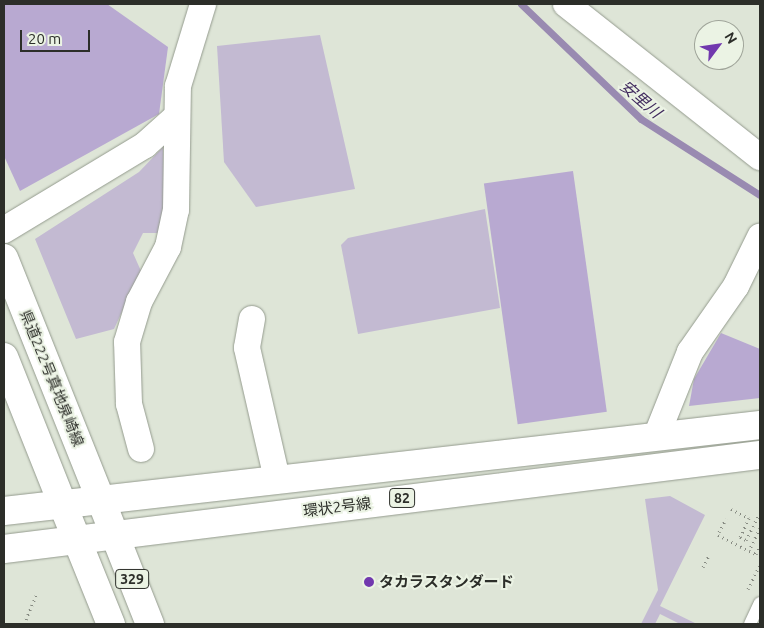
<!DOCTYPE html>
<html>
<head>
<meta charset="utf-8">
<style>
	body { margin:0 }
	#map { position:relative; width:764px; height:628px; overflow:hidden; background:#dee5d7; font-family:Ubuntu,"Noto Sans JP",sans-serif }
	div>[style] { position:absolute }
	.green>* { inset:0; background:#c3bad2 }
	.forest>* { inset:0; background:#b8a9d1; transform-origin:0 0 }
	.stream>* { height:7px; margin:-3.5px; padding:0 3.5px; transform-origin:3.5px; border-radius:3.5px; background:#998ab1 }
	.path>* { height:3px; margin-top:-1.5px; transform-origin:0; background:repeating-linear-gradient(90deg,#878b82 0 1px,transparent 0 5px) }
	.roads { filter:drop-shadow(0 0 1px #949b8e) drop-shadow(0 0 1px #949b8e) }
	.service>* { height:12px; margin:-6px; padding:0 6px; transform-origin:6px; border-radius:6px; background:#fff }
	.minor>* { height:26px; margin:-13px; padding:0 13px; transform-origin:13px; border-radius:13px; background:#fff }
	.secondary>* { height:28px; margin:-14px; padding:0 14px; transform-origin:14px; border-radius:14px; background:#fff }
	.primary>* { height:28px; margin:-14px; padding:0 14px; transform-origin:14px; border-radius:14px; background:#fff }
	.trunk>* { height:28px; margin:-14px; padding:0 14px; transform-origin:14px; border-radius:14px; background:#fff }
	.dots>* { width:14px; height:14px; translate:-50% -50%; box-sizing:border-box; border:2px solid #ebf3e4; border-radius:50% }
	span { translate:-50% -50%; white-space:nowrap; text-align:center; line-height:1.15; -webkit-text-stroke:4px #ebf3e4; paint-order:stroke }
	.shield-label span { padding:1px 4px; background:#ebf3e4; border:1px solid; border-radius:4px; -webkit-text-stroke-width:0 }
	.shield-label { font-size:14px; color:#2c2e29; font-weight:700 }
	.street-label { font-size:15px; color:#2c2e29 }
	.poi-label { font-size:15px; color:#2c2e29; font-weight:700 }
	.left { translate:0 -50%; text-align:left }
	.water-label { font-size:16px; color:#412b5e; font-style:italic }
	.frame { position:absolute; inset:0; border:5px solid #2c2e29; pointer-events:none }
	.north { position:absolute; left:694px; top:20px; width:50px; height:50px; box-sizing:border-box; background:#ebf3e4; border:1px solid #9fa499; border-radius:50%; rotate:59deg; font-size:14px; font-weight:700; line-height:20px; text-align:center; color:#2c2e29 }
	.north::after { content:''; display:block; margin:auto; width:18px; height:22px; background:#7138ae; clip-path:polygon(50% 0,100% 100%,50% 72%,0 100%) }
	.scale { position:absolute; left:20px; top:30px; width:70px; height:22px; box-sizing:border-box; border:2px solid #2c2e29; border-top:0; padding-left:6px; font-size:15px; line-height:18px; white-space:nowrap; color:#2c2e29; -webkit-text-stroke:4px #ebf3e4; paint-order:stroke }
</style>
</head>
<body>
<div id="map">
	<div class="green">
		<div style="clip-path:polygon(320px 35px,355px 189px,256px 207px,224px 162px,217px 46px)"></div>
		<div style="clip-path:polygon(163px 147px,165px 200px,159px 233px,143px 233px,133px 253px,141px 271px,114px 329px,76px 339px,35px 239px,139px 172px)"></div>
		<div style="clip-path:polygon(485px 209px,500px 308px,358px 334px,341px 245px,348px 238px)"></div>
		<div style="clip-path:polygon(670px 496px,705px 515px,660px 606px,697px 624px,680px 624px,660px 614px,655px 624px,641px 624px,658px 590px,645px 499px)"></div>
	</div>
	<div class="forest">
		<div style="clip-path:polygon(4px 4px,107px 4px,168px 47px,159px 114px,20px 191px,4px 156px)"></div>
		<div style="left:573px;top:171px;width:243px;height:90px;rotate:82deg"></div>
		<div style="clip-path:polygon(721px 333px,760px 349px,760px 398px,689px 406px,694px 379px)"></div>
	</div>
	<div class="stream">
		<div style="left:521px;top:4px;width:166px;rotate:43.8deg"></div>
		<div style="left:641px;top:119px;width:141px;rotate:32.6deg"></div>
	</div>
	<div class="path">
		<div style="left:731px;top:509px;width:20px;rotate:27deg"></div>
		<div style="left:749px;top:518px;width:21px;rotate:115deg"></div>
		<div style="left:740px;top:537px;width:7px;rotate:27deg"></div>
		<div style="left:746px;top:540px;width:30px;rotate:-63deg"></div>
		<div style="left:760px;top:528px;width:25px;rotate:116deg"></div>
		<div style="left:749px;top:551px;width:8px;rotate:23deg"></div>
		<div style="left:756px;top:554px;width:9px;rotate:-63deg"></div>
		<div style="left:719px;top:532px;width:15px;rotate:-62deg"></div>
		<div style="left:718px;top:535px;width:35px;rotate:27deg"></div>
		<div style="left:703px;top:567px;width:13px;rotate:-63deg"></div>
		<div style="left:748px;top:589px;width:28px;rotate:-64deg"></div>
		<div style="left:24px;top:624px;width:34px;rotate:-67deg"></div>
	</div>
	<div class="roads">
		<div class="service">
			<div style="left:750px;top:624px;width:23px;rotate:-65deg"></div>
		</div>
		<div class="minor">
			<div style="left:566px;top:4px;width:247px;rotate:38.3deg"></div>
			<div style="left:4px;top:230px;width:165px;rotate:-31.1deg"></div>
			<div style="left:145px;top:145px;width:39px;rotate:-42deg"></div>
			<div style="left:252px;top:319px;width:29px;rotate:100deg"></div>
			<div style="left:247px;top:348px;width:134px;rotate:77.1deg"></div>
			<div style="left:656px;top:437px;width:92px;rotate:-68.2deg"></div>
			<div style="left:690px;top:352px;width:80px;rotate:-55.1deg"></div>
			<div style="left:736px;top:286px;width:55px;rotate:-63.9deg"></div>
			<div style="left:141px;top:449px;width:47px;rotate:-104.9deg"></div>
			<div style="left:129px;top:404px;width:62px;rotate:-91.8deg"></div>
			<div style="left:127px;top:342px;width:42px;rotate:-73.3deg"></div>
			<div style="left:139px;top:302px;width:62px;rotate:-62.2deg"></div>
			<div style="left:168px;top:247px;width:38px;rotate:-78deg"></div>
			<div style="left:176px;top:210px;width:124px;rotate:-89.1deg"></div>
			<div style="left:178px;top:86px;width:86px;rotate:-73deg"></div>
		</div>
		<div class="secondary">
			<div style="left:4px;top:258px;width:258px;rotate:68.2deg"></div>
			<div style="left:4px;top:357px;width:157px;rotate:68.3deg"></div>
		</div>
		<div class="primary">
			<div style="left:4px;top:511px;width:761px;rotate:-6.49deg"></div>
			<div style="left:4px;top:549px;width:762px;rotate:-7.09deg"></div>
		</div>
		<div class="trunk">
			<div style="left:100px;top:498px;width:136px;rotate:68.4deg"></div>
			<div style="left:62px;top:503px;width:131px;rotate:68deg"></div>
		</div>
	</div>
	<div class="dots">
		<div style="left:369px;top:582px;background:#7138ae"></div>
	</div>
	<div class="shield-label">
		<span style="left:402px;top:498px">82</span>
		<span style="left:132px;top:579px">329</span>
	</div>
	<div class="street-label">
		<span style="left:52px;top:378px;rotate:68deg">県道222号真地泉崎線</span>
		<span style="left:337px;top:507px;rotate:-7deg">環状2号線</span>
	</div>
	<div class="poi-label">
		<span class="left" style="left:379px;top:582px">タカラスタンダード</span>
	</div>
	<div class="water-label">
		<span style="left:641px;top:99px;rotate:41deg">安里川</span>
	</div>
	<div class="frame"></div>
	<div class="north">N</div>
	<div class="scale">20 m</div>
</div>
</body>
</html>
